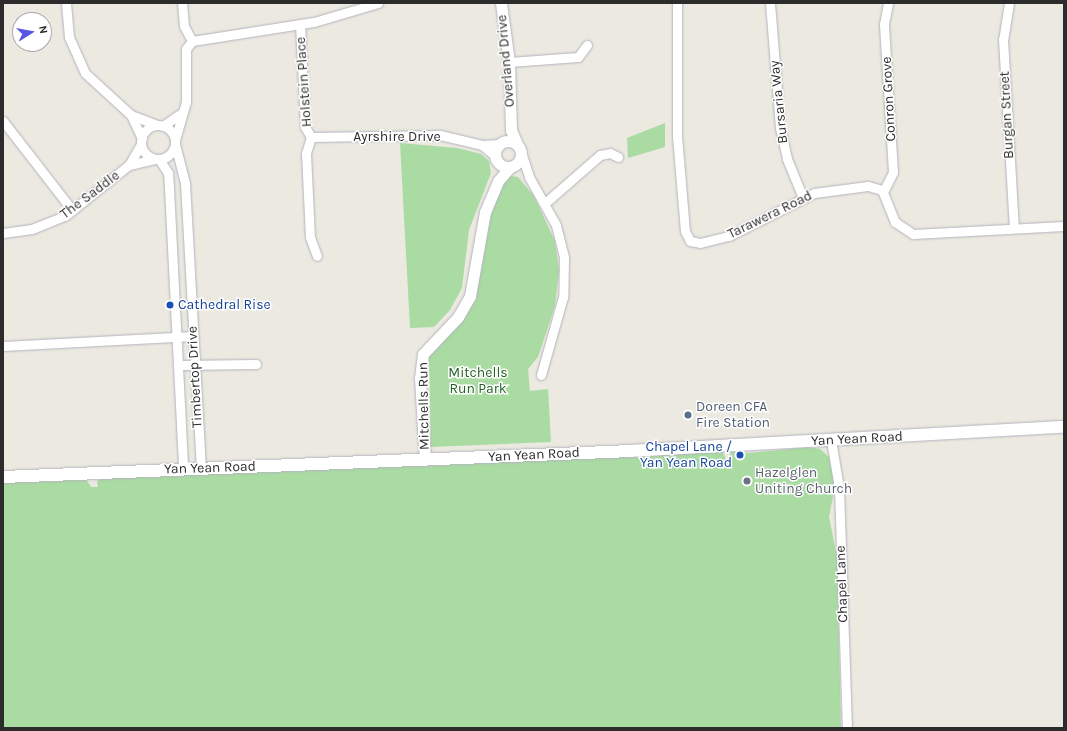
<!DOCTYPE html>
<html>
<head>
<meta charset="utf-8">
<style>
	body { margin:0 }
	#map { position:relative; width:1067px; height:731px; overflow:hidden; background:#ebe9e0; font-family:Karla,sans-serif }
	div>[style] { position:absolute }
	.green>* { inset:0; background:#aadba3 }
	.roads { filter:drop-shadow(0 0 1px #b3b3be) drop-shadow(0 0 1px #b3b3be) }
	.minor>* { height:9px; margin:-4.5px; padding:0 4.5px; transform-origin:4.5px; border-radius:4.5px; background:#fff }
	.minor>.ring { margin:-4.5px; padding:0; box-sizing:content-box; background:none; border:9px solid #fff; border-radius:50% }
	.tertiary>* { height:11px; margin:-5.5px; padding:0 5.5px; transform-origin:5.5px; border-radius:5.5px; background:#fff }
	.tertiary>.ring { margin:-5.5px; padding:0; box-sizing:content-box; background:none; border:11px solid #fff; border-radius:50% }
	.secondary>* { height:12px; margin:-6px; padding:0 6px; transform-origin:6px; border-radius:6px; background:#fff }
	.dots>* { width:11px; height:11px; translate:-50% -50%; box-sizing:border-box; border:2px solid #fff; border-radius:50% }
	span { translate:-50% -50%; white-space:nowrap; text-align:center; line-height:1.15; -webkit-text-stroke:3px #fff; paint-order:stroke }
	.street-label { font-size:14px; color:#2c2c2c }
	.transit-label { font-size:14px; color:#164399 }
	.left { translate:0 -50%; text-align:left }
	.right { translate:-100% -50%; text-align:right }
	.park-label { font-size:14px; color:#246124 }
	.service-label { font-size:14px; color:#4e5e75 }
	.worship-label { font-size:14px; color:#5b616d }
	.frame { position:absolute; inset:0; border:4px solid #2c2c2c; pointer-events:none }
	.north { position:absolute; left:12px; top:12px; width:40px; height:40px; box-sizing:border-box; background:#fff; border:1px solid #ababab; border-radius:50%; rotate:79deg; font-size:11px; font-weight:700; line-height:16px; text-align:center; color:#2c2c2c }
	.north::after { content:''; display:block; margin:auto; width:14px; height:18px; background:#5854e4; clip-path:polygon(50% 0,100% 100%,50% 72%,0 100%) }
</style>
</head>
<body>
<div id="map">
	<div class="green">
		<div style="clip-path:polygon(665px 123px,665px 147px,628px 158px,627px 138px)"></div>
		<div style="clip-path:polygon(400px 143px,457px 148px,481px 154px,489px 161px,491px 173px,469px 230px,462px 288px,450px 310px,434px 327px,410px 328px)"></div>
		<div style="clip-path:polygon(505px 175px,518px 177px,534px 196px,555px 241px,559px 270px,555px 306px,538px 357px,528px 369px,530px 391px,548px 389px,551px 442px,431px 447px,429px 356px,457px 326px,472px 303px,478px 288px,489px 213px)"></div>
		<div style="clip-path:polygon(808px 447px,820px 449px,829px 457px,835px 486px,829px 517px,837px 557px,841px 728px,3px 728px,3px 482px,86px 479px,91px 487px,98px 487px,97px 481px,103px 478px,702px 451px,722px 451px,728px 463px,731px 451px,749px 453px)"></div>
	</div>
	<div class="roads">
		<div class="minor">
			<div style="left:66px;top:3px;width:34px;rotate:85deg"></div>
			<div style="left:69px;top:37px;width:39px;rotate:66deg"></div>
			<div style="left:85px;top:73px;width:62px;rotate:42.4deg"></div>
			<div style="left:131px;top:115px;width:28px;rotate:21deg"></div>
			<div style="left:182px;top:3px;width:23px;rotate:85deg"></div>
			<div style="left:184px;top:26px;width:17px;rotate:62deg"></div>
			<div style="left:677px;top:3px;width:133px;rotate:90deg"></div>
			<div style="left:677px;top:136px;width:95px;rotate:85.2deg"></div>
			<div style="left:685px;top:231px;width:11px;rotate:63deg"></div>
			<div style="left:690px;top:241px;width:10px;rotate:11deg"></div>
			<div style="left:700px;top:243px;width:30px;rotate:-14deg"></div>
			<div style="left:729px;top:236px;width:95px;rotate:-26.8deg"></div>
			<div style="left:814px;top:193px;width:54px;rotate:-7.4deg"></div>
			<div style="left:868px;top:186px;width:15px;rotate:16deg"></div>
			<div style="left:882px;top:190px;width:35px;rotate:68deg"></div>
			<div style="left:895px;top:222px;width:22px;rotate:34deg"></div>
			<div style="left:913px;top:234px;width:151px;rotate:-3deg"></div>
			<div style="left:770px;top:3px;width:125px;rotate:85.4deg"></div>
			<div style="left:780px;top:128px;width:32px;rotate:77deg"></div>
			<div style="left:787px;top:159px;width:42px;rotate:67.7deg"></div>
			<div style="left:1009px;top:3px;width:36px;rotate:99deg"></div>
			<div style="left:1003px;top:39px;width:189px;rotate:86.7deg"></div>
			<div style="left:300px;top:24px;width:103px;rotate:87.2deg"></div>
			<div style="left:305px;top:127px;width:12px;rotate:59deg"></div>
			<div style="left:311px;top:137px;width:17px;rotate:107deg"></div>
			<div style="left:306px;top:153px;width:84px;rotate:87.3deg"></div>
			<div style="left:310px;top:237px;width:20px;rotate:70deg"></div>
			<div style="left:509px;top:62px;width:69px;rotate:-4.1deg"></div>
			<div style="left:578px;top:57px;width:15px;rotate:-53deg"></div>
			<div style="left:131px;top:115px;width:26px;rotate:65deg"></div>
			<div style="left:3px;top:121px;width:113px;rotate:52.2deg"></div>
			<div class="ring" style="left:141px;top:125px;width:25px;height:25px"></div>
			<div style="left:163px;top:126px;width:24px;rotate:-35deg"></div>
			<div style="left:311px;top:137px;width:129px;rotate:-0.9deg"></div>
			<div style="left:440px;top:135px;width:43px;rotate:13.4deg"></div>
			<div style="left:482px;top:145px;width:17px;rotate:40deg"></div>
			<div style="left:175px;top:140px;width:40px;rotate:-74deg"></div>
			<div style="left:186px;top:102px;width:53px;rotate:-90deg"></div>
			<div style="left:186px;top:49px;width:10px;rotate:-53deg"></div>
			<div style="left:192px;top:41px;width:123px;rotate:-8.9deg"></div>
			<div style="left:314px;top:22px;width:67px;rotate:-16.5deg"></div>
			<div style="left:175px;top:144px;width:40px;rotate:75.6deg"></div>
			<div style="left:185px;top:183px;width:285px;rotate:86.8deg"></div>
			<div style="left:482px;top:145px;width:18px;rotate:-3deg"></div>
			<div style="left:521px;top:152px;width:26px;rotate:72deg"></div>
			<div style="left:529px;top:177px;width:55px;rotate:60.6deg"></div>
			<div style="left:556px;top:225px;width:34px;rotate:76deg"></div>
			<div style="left:564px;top:258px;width:39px;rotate:91deg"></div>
			<div style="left:563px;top:297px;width:81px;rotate:105.8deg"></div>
			<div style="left:159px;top:159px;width:17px;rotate:57deg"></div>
			<div style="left:168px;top:173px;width:15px;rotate:86deg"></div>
			<div style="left:169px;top:188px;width:281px;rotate:87.1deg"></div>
			<div style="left:129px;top:165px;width:27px;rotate:-13deg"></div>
			<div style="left:883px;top:192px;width:22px;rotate:-63deg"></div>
			<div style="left:893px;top:172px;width:148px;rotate:-93.5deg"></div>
			<div style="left:884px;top:24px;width:21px;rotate:-79deg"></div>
			<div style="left:545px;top:203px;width:73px;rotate:-41.1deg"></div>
			<div style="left:600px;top:155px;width:10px;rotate:-11deg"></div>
			<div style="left:610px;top:153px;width:9px;rotate:27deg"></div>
			<div style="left:3px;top:233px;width:29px;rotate:-8deg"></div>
			<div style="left:32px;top:229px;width:35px;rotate:-22deg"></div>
			<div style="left:65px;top:216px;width:82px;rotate:-38.6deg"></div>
			<div style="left:129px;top:165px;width:24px;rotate:-60deg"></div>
			<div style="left:3px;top:346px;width:190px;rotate:-3deg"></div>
			<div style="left:178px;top:365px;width:78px;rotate:-0.7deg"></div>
			<div style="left:831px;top:440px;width:49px;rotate:80.5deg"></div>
			<div style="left:839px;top:488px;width:240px;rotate:88.1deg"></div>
		</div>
		<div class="tertiary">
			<div style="left:501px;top:3px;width:60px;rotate:82.3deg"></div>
			<div style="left:509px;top:62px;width:68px;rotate:88.3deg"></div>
			<div style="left:511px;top:130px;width:15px;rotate:67deg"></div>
			<div class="ring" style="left:495px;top:141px;width:15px;height:15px"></div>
			<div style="left:425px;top:460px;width:82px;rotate:-93.5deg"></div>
			<div style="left:420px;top:378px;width:24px;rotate:-83deg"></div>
			<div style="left:423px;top:354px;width:51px;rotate:-46.6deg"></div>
			<div style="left:458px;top:317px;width:24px;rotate:-60deg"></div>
			<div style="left:470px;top:296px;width:85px;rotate:-79.9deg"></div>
			<div style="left:485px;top:212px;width:34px;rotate:-67deg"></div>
			<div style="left:498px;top:181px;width:18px;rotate:-49deg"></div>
		</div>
		<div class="secondary">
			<div style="left:3px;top:477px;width:628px;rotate:-2.37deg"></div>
			<div style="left:630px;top:451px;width:435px;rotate:-3.2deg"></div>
		</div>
	</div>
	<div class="dots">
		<div style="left:170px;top:305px;background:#1a4fb4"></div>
		<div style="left:688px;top:415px;background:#5c6f8a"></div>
		<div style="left:740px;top:455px;background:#1a4fb4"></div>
		<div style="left:747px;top:481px;background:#6b7280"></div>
	</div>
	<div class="street-label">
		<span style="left:506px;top:61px;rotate:-95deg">Overland Drive</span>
		<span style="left:304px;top:82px;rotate:-94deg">Holstein Place</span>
		<span style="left:889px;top:99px;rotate:-93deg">Conron Grove</span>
		<span style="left:779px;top:102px;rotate:-96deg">Bursaria Way</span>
		<span style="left:1007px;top:115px;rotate:-93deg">Burgan Street</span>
		<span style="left:397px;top:137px">Ayrshire Drive</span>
		<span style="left:90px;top:195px;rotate:-37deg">The Saddle</span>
		<span style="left:770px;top:215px;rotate:-26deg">Tarawera Road</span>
		<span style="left:195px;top:377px;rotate:-93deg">Timbertop Drive</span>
		<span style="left:424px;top:406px;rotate:-91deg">Mitchells Run</span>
		<span style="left:857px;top:439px;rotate:-3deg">Yan Yean Road</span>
		<span style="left:534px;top:455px;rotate:-3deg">Yan Yean Road</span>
		<span style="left:210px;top:468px;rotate:-2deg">Yan Yean Road</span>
		<span style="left:842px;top:584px;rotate:-92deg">Chapel Lane</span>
	</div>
	<div class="transit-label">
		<span class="left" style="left:178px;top:305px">Cathedral Rise</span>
		<span class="right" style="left:732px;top:455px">Chapel Lane /<br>Yan Yean Road</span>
	</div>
	<div class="park-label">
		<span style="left:478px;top:381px">Mitchells<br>Run Park</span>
	</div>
	<div class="service-label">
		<span class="left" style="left:696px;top:415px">Doreen CFA<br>Fire Station</span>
	</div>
	<div class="worship-label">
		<span class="left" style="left:755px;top:481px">Hazelglen<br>Uniting Church</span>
	</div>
	<div class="frame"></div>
	<div class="north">N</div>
</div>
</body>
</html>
